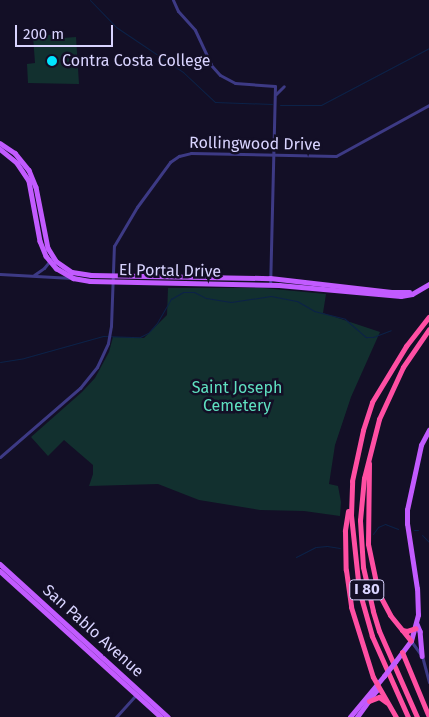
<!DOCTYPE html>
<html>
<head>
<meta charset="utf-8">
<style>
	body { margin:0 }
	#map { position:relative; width:429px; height:717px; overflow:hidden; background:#130f26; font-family:"Fira Sans",sans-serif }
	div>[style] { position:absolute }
	.green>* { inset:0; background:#12302f }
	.stream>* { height:1px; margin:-0.5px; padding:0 0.5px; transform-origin:0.5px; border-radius:0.5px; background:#0c2248 }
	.minor>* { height:3px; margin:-1.5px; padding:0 1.5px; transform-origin:1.5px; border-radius:1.5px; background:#3d3a85 }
	.major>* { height:4.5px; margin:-2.25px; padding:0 2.25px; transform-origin:2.25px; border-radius:2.25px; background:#c25bff }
	.highway>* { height:5px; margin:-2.5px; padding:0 2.5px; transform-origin:2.5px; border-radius:2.5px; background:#ff4fa3 }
	.major-bridge>* { height:4.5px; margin:-2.25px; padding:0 2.25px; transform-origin:2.25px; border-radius:2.25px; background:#c25bff }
	.dots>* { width:14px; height:14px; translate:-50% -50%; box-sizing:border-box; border:2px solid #130f26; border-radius:50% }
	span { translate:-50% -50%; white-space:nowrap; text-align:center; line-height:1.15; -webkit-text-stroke:5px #130f26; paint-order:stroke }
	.shield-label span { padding:1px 4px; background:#130f26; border:1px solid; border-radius:4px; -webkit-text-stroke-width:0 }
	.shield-label { font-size:15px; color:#d9d4ff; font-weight:700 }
	.poi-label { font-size:16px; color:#d9d4ff }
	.left { translate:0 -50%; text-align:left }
	.street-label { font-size:16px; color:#d9d4ff }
	.park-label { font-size:16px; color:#5fe0c0 }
	.scale { position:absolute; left:15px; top:25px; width:98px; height:22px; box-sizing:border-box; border:2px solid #d9d4ff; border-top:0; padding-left:6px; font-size:15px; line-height:18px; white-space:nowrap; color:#d9d4ff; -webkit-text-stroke:4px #130f26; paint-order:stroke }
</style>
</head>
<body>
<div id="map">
	<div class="green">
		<div style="clip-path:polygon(62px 34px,63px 38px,76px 37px,79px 84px,28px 83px,27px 64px,35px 63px,33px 36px)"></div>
		<div style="clip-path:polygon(168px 288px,263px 288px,326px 294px,323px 313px,380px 332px,351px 397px,335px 445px,329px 484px,338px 486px,341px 502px,340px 516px,304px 511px,260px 510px,199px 500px,158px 484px,89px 486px,93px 474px,93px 465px,64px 440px,48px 456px,31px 437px,82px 392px,95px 378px,109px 352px,113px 337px,144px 338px,167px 315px)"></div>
	</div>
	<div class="stream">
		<div style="left:90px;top:0;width:37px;rotate:46deg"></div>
		<div style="left:116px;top:27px;width:81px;rotate:33.9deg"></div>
		<div style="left:183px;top:72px;width:44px;rotate:43.2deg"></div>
		<div style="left:215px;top:102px;width:57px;rotate:2deg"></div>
		<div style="left:280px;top:105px;width:41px"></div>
		<div style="left:321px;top:105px;width:122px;rotate:-27.8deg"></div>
		<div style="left:0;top:362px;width:24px;rotate:-9deg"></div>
		<div style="left:24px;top:358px;width:82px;rotate:-15.6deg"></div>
		<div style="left:103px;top:336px;width:37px;rotate:2deg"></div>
		<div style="left:140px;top:337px;width:9px;rotate:-27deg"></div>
		<div style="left:148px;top:333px;width:13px;rotate:-48deg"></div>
		<div style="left:157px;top:323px;width:28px;rotate:-60deg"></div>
		<div style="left:171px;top:299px;width:14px;rotate:-30deg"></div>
		<div style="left:183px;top:292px;width:11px"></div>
		<div style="left:194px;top:292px;width:13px;rotate:27deg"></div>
		<div style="left:206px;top:298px;width:25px;rotate:9deg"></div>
		<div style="left:231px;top:302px;width:40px;rotate:-8.5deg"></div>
		<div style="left:271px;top:296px;width:26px;rotate:11deg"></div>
		<div style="left:297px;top:301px;width:20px;rotate:30deg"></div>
		<div style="left:314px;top:311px;width:32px;rotate:14deg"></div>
		<div style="left:345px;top:319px;width:28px;rotate:41deg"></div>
		<div style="left:366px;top:337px;width:7px"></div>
		<div style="left:373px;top:337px;width:19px;rotate:-21deg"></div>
		<div style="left:414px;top:530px;width:4px"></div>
		<div style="left:373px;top:534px;width:9px;rotate:-54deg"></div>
		<div style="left:378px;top:527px;width:8px;rotate:-23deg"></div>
		<div style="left:385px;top:524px;width:14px;rotate:21deg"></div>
		<div style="left:422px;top:535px;width:10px;rotate:45deg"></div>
		<div style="left:296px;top:557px;width:22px;rotate:-27deg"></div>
		<div style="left:316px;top:547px;width:11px;rotate:-5deg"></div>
		<div style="left:327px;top:546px;width:13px;rotate:9deg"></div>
	</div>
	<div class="minor">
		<div style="left:173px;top:0;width:12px;rotate:66deg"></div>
		<div style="left:178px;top:11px;width:25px;rotate:48deg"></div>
		<div style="left:195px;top:30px;width:38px;rotate:65deg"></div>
		<div style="left:211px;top:65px;width:13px;rotate:48deg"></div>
		<div style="left:220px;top:75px;width:17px;rotate:28deg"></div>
		<div style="left:235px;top:83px;width:40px;rotate:4.3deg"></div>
		<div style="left:275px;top:86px;width:199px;rotate:91.4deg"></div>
		<div style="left:276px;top:94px;width:11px;rotate:-45deg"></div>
		<div style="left:0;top:274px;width:72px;rotate:3.2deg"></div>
		<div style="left:34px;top:275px;width:12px;rotate:-35deg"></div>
		<div style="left:44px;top:268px;width:14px;rotate:-51deg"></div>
		<div style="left:0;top:457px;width:106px;rotate:-40.8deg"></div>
		<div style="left:80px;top:388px;width:27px;rotate:-51deg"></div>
		<div style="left:97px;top:367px;width:26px;rotate:-65deg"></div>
		<div style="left:108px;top:343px;width:17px;rotate:-80deg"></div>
		<div style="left:111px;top:326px;width:80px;rotate:-87.9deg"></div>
		<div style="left:114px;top:246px;width:45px;rotate:-59.5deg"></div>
		<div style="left:137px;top:207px;width:56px;rotate:-53.7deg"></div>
		<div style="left:170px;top:162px;width:11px;rotate:-34deg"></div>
		<div style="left:179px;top:156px;width:12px;rotate:-14deg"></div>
		<div style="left:191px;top:153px;width:145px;rotate:1.2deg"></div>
		<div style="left:336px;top:156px;width:106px;rotate:-28.7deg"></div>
		<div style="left:411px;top:641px;width:19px;rotate:54deg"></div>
		<div style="left:422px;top:656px;width:27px;rotate:75deg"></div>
		<div style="left:116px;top:717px;width:31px;rotate:-48deg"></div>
	</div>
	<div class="major">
		<div style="left:0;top:143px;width:18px;rotate:34deg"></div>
		<div style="left:15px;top:153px;width:22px;rotate:51deg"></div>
		<div style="left:29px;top:170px;width:18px;rotate:68deg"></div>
		<div style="left:36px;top:187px;width:62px;rotate:78.9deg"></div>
		<div style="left:48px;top:248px;width:15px;rotate:58deg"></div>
		<div style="left:56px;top:261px;width:19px;rotate:35deg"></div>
		<div style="left:72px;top:272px;width:19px;rotate:9deg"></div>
		<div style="left:91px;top:275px;width:179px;rotate:1deg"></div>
		<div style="left:270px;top:278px;width:122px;rotate:6.6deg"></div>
		<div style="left:391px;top:292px;width:19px"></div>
		<div style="left:0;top:149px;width:22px;rotate:39deg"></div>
		<div style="left:17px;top:163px;width:22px;rotate:56deg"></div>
		<div style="left:29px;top:181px;width:61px;rotate:79.6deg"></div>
		<div style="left:40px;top:241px;width:16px;rotate:68deg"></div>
		<div style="left:46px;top:256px;width:16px;rotate:50deg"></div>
		<div style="left:56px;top:268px;width:20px;rotate:30deg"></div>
		<div style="left:73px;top:278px;width:17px;rotate:10deg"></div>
		<div style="left:90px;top:281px;width:189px;rotate:1.2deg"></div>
		<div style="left:279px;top:285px;width:122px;rotate:5.2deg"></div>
		<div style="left:401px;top:296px;width:11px;rotate:-10deg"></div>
		<div style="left:412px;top:294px;width:20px;rotate:-30deg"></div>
		<div style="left:0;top:564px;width:227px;rotate:42.3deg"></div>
		<div style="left:0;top:571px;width:217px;rotate:42.2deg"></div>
		<div style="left:417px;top:624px;width:8px;rotate:67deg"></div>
		<div style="left:420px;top:631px;width:25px;rotate:85deg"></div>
		<div style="left:395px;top:662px;width:26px;rotate:-53deg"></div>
		<div style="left:411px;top:641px;width:27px;rotate:-75deg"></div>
		<div style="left:418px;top:615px;width:26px;rotate:-92deg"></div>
		<div style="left:417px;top:589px;width:66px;rotate:-98.7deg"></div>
		<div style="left:407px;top:524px;width:14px;rotate:-90deg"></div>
		<div style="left:407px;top:510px;width:66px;rotate:-77.8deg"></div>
		<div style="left:421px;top:445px;width:17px;rotate:-62deg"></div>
		<div style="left:350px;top:717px;width:53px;rotate:-50.3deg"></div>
		<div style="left:357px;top:717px;width:32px;rotate:-54deg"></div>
		<div style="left:376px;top:691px;width:6px;rotate:-81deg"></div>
	</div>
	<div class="highway">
		<div style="left:369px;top:463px;width:81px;rotate:90.7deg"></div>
		<div style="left:368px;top:544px;width:49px;rotate:78.2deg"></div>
		<div style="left:378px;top:592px;width:26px;rotate:62deg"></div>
		<div style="left:390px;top:615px;width:33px;rotate:51deg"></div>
		<div style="left:348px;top:511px;width:20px;rotate:99deg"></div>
		<div style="left:345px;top:531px;width:39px;rotate:89deg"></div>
		<div style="left:346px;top:570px;width:37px;rotate:82deg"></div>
		<div style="left:351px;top:607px;width:73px;rotate:72.6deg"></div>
		<div style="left:373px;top:677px;width:46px;rotate:60.1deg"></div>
		<div style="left:402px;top:630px;width:5px;rotate:11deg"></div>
		<div style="left:407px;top:631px;width:9px;rotate:-18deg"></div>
		<div style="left:402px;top:652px;width:70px;rotate:67.4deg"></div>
		<div style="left:369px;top:701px;width:11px;rotate:-22deg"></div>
		<div style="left:379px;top:697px;width:9px;rotate:36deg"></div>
		<div style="left:408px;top:717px;width:89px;rotate:-114deg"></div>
		<div style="left:372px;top:636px;width:48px;rotate:-105.8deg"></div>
		<div style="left:359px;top:590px;width:75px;rotate:-96.1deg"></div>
		<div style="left:351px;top:515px;width:34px;rotate:-88deg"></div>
		<div style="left:352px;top:481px;width:52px;rotate:-77.8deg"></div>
		<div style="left:363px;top:430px;width:29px;rotate:-72deg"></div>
		<div style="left:372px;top:402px;width:66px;rotate:-58.7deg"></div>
		<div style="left:406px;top:346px;width:37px;rotate:-52deg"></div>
		<div style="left:417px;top:717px;width:94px;rotate:-113.8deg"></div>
		<div style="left:379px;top:631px;width:21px;rotate:-107deg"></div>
		<div style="left:373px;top:611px;width:45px;rotate:-102.8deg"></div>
		<div style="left:363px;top:567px;width:47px;rotate:-93.7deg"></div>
		<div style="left:360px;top:520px;width:42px;rotate:-84.6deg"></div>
		<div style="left:364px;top:478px;width:61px;rotate:-75.7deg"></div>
		<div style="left:379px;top:419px;width:57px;rotate:-65.2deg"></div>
		<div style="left:403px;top:367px;width:46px;rotate:-55.6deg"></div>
	</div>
	<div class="major-bridge">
		<div style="left:384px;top:676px;width:18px;rotate:-52deg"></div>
	</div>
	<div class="dots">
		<div style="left:52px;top:61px;background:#00e5ff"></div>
	</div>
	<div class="shield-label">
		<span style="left:367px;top:590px">I 80</span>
	</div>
	<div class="poi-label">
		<span class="left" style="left:62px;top:61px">Contra Costa College</span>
	</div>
	<div class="street-label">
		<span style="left:255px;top:144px;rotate:1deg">Rollingwood Drive</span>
		<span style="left:170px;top:271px;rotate:1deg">El Portal Drive</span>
		<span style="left:93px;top:631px;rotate:42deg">San Pablo Avenue</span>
	</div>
	<div class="park-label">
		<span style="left:237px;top:397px">Saint Joseph<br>Cemetery</span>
	</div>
	<div class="scale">200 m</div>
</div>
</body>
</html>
